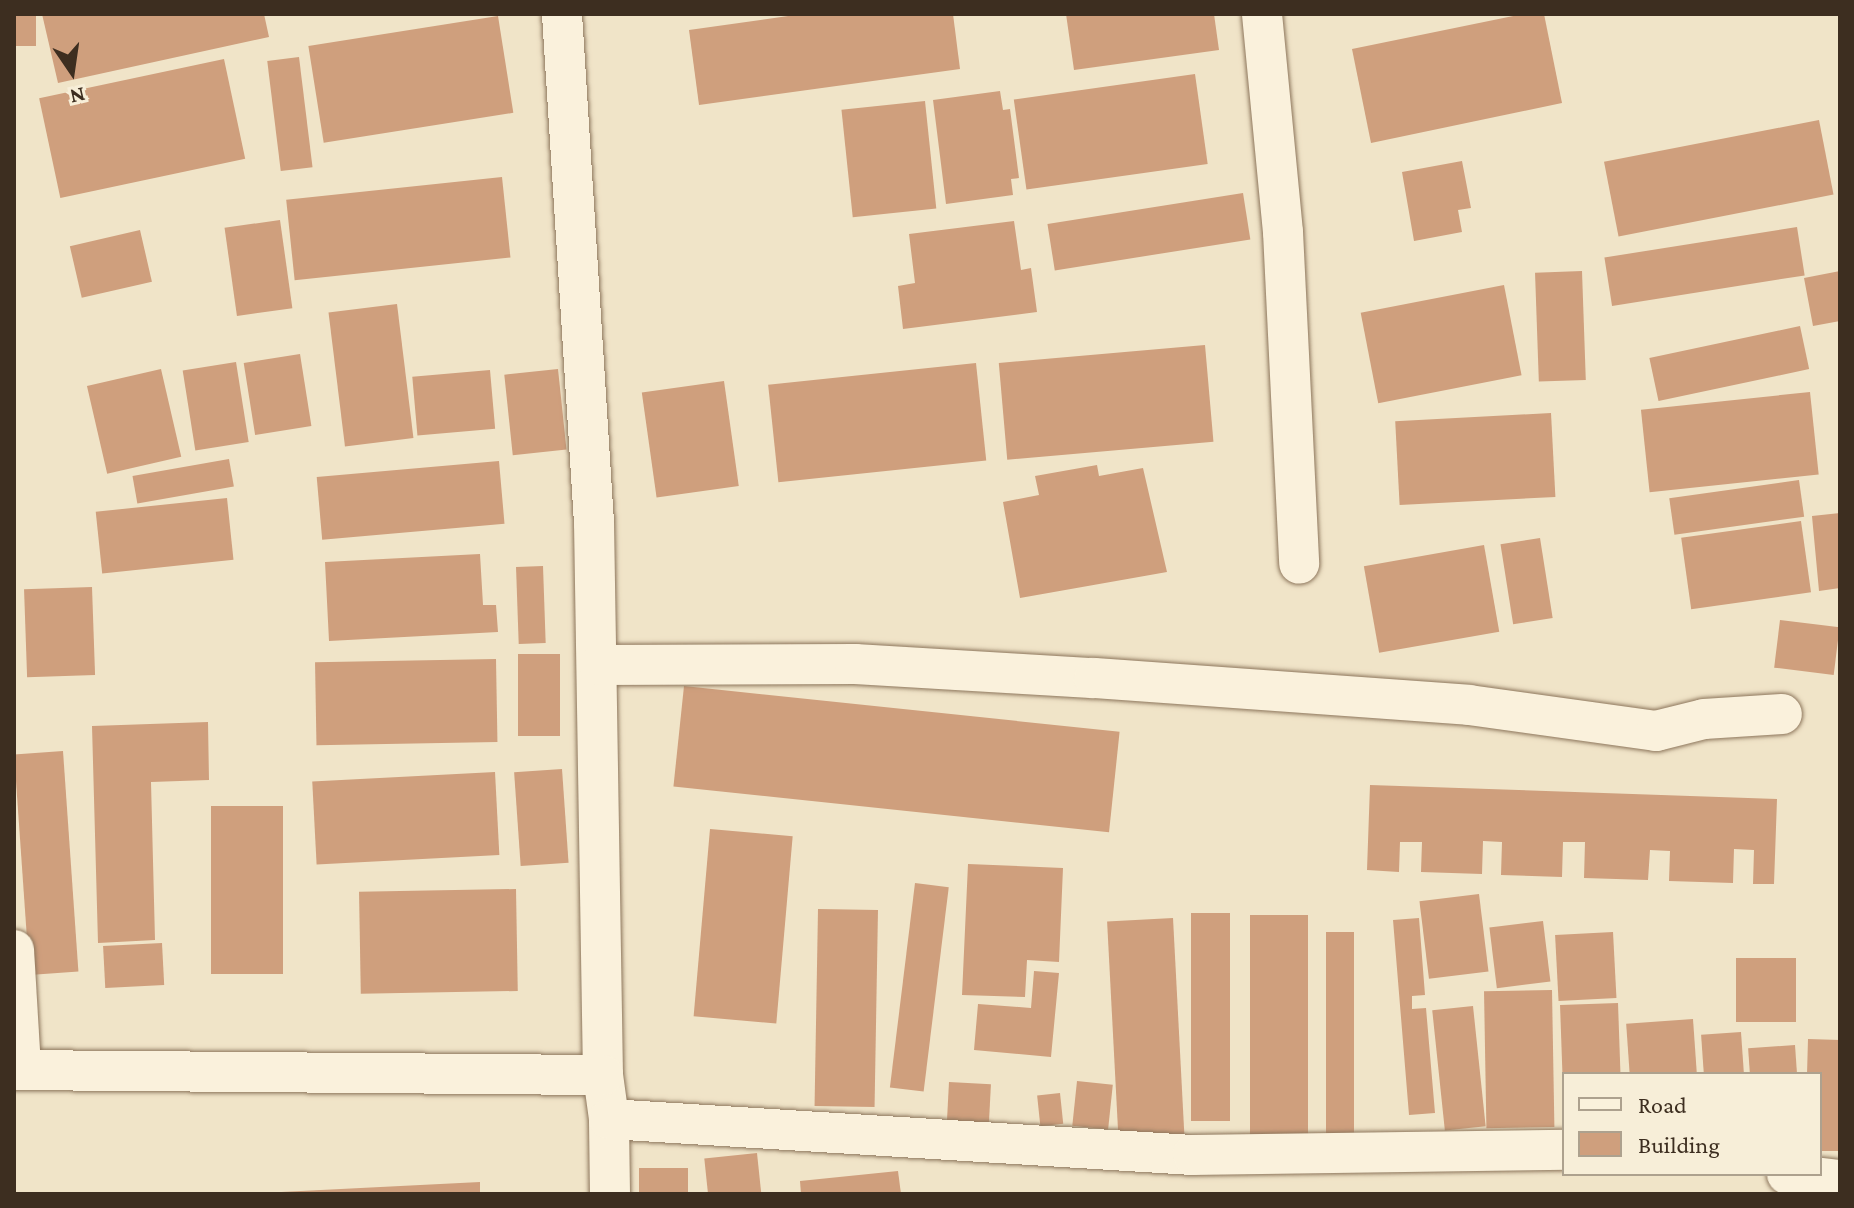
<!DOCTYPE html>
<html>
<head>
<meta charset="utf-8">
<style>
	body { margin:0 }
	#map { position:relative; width:1854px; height:1208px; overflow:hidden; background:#f0e4c8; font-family:"Crimson Pro",serif }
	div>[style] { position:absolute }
	.building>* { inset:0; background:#cf9f7d; transform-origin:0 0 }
	.roads { filter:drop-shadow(0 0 2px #8d765c) drop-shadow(0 0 2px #8d765c) }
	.minor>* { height:40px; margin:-20px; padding:0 20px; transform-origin:20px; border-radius:20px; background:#faf1dc }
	span { translate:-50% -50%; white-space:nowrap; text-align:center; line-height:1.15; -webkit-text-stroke:8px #f7eed8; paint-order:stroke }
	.frame { position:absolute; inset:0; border:16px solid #3d2e20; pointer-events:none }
	.legend { position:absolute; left:1562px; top:1072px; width:260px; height:104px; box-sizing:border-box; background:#f7eed8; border:2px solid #ada18e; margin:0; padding:10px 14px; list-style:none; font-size:24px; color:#3d2e20 }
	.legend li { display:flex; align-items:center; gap:16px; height:40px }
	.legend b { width:40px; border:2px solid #ada18e }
	.north { position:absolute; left:32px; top:32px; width:80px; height:80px; -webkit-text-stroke:6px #f7eed8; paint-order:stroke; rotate:167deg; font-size:22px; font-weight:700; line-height:32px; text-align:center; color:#3d2e20 }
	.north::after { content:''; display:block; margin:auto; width:28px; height:36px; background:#3d2e20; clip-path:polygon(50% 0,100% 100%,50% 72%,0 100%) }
</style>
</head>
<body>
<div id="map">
	<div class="building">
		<div style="left:14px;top:14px;width:22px;height:32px"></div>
		<div style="clip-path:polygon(42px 14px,264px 14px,269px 37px,58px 83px)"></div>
		<div style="clip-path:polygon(802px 14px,953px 14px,960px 69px,699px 105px,689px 30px)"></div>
		<div style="clip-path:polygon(1066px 14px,1214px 14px,1219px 50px,1074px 70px)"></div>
		<div style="clip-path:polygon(1523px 14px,1544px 14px,1562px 103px,1371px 143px,1352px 49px)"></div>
		<div style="left:498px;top:16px;width:98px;height:192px;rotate:81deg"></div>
		<div style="left:299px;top:57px;width:111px;height:32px;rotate:83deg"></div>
		<div style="left:224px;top:59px;width:102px;height:189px;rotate:78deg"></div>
		<div style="left:1195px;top:74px;width:91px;height:183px;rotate:82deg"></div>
		<div style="clip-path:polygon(1000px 91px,1003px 110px,1010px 109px,1019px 178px,1011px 179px,1013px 195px,946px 204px,933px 100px)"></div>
		<div style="left:925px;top:101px;width:108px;height:84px;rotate:84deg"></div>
		<div style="left:1819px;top:120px;width:76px;height:219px;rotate:79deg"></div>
		<div style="clip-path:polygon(1462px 161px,1471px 208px,1458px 210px,1462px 232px,1414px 241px,1402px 172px)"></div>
		<div style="left:502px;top:177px;width:81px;height:217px;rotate:84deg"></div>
		<div style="left:1243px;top:193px;width:47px;height:198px;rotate:81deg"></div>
		<div style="left:280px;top:220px;width:89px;height:56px;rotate:82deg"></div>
		<div style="clip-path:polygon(1014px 221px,1021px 270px,1031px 268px,1037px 312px,903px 329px,898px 286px,915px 283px,909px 234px)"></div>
		<div style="left:1797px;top:227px;width:49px;height:195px;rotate:81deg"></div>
		<div style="left:140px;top:230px;width:53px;height:72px;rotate:77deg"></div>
		<div style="left:1582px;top:271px;width:109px;height:47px;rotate:88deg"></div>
		<div style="clip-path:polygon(1840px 271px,1840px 321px,1813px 326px,1804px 278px)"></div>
		<div style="left:1504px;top:285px;width:92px;height:146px;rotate:79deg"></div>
		<div style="left:397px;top:304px;width:135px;height:69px;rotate:83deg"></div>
		<div style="left:1800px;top:326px;width:44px;height:154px;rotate:78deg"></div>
		<div style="left:1205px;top:345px;width:97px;height:207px;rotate:85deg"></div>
		<div style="left:300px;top:354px;width:73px;height:57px;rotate:81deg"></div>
		<div style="left:236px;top:362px;width:81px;height:54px;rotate:81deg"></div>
		<div style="left:976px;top:363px;width:98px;height:209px;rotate:84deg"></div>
		<div style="left:161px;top:369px;width:90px;height:76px;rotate:77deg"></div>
		<div style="left:558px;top:369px;width:81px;height:54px;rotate:84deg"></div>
		<div style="left:490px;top:370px;width:59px;height:78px;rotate:85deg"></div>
		<div style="left:724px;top:381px;width:106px;height:83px;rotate:82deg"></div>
		<div style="left:1810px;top:392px;width:83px;height:170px;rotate:84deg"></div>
		<div style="left:1551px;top:413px;width:84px;height:156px;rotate:87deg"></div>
		<div style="left:229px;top:459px;width:28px;height:98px;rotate:80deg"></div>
		<div style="left:499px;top:461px;width:63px;height:183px;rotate:85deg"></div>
		<div style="clip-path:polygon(1097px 465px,1099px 476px,1143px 468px,1167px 572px,1020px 598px,1003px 502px,1039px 495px,1035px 476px)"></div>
		<div style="left:1799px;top:480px;width:37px;height:131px;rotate:82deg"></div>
		<div style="left:227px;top:498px;width:62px;height:132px;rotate:84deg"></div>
		<div style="clip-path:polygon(1840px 513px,1840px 588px,1819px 591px,1812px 516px)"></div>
		<div style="left:1801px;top:521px;width:72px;height:121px;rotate:82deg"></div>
		<div style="left:1540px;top:538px;width:81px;height:40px;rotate:81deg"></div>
		<div style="left:1484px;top:545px;width:88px;height:122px;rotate:80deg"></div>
		<div style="clip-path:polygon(480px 554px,483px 605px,496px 605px,498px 632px,329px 641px,325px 562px)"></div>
		<div style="left:543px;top:566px;width:77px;height:27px;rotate:88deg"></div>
		<div style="left:92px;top:587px;width:88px;height:68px;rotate:88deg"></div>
		<div style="left:1780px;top:620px;width:60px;height:48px;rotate:7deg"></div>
		<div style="left:518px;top:654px;width:42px;height:82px"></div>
		<div style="left:496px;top:659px;width:83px;height:181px;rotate:89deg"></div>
		<div style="left:684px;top:686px;width:438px;height:101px;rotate:6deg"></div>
		<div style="clip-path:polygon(208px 722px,209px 780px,151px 782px,155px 940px,98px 943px,92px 726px)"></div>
		<div style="left:63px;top:751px;width:221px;height:49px;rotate:86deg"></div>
		<div style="left:562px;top:769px;width:94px;height:48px;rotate:86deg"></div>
		<div style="left:495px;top:772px;width:83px;height:183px;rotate:87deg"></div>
		<div style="clip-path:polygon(1370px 785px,1777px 799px,1774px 884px,1753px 884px,1754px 850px,1734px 849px,1733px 883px,1669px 881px,1670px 851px,1650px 850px,1648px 880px,1584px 878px,1585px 842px,1563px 842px,1562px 877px,1501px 875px,1502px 842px,1483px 841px,1482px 874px,1421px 872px,1422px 842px,1400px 842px,1399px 872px,1367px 870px)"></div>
		<div style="left:283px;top:806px;width:168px;height:72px;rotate:90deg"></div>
		<div style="left:710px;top:829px;width:83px;height:188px;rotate:5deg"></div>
		<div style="clip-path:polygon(968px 864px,1063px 868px,1059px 962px,1027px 960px,1025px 997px,962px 995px)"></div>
		<div style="left:915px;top:883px;width:34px;height:206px;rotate:7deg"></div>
		<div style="left:516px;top:889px;width:102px;height:157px;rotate:89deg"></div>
		<div style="left:1479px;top:894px;width:78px;height:60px;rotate:83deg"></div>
		<div style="left:818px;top:909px;width:60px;height:197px;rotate:1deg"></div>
		<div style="left:1191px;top:913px;width:39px;height:208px"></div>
		<div style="left:1308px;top:915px;width:221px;height:58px;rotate:90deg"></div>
		<div style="left:1173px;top:918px;width:226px;height:66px;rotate:87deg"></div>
		<div style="clip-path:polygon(1419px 918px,1425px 995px,1412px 996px,1412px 1009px,1426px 1008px,1435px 1113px,1409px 1115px,1393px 920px)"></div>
		<div style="left:1543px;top:921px;width:61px;height:54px;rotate:83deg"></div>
		<div style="left:1326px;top:932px;width:28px;height:212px"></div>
		<div style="left:1613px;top:932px;width:66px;height:58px;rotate:87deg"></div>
		<div style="left:162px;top:943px;width:42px;height:59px;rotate:87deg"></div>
		<div style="left:1736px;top:958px;width:60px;height:64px"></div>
		<div style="clip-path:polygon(1034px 971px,1059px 973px,1051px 1057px,974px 1050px,978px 1004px,1031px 1008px)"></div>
		<div style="left:1552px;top:990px;width:137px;height:68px;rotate:89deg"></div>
		<div style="left:1618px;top:1003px;width:71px;height:58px;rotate:88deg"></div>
		<div style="left:1473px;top:1006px;width:121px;height:41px;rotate:84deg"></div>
		<div style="left:1693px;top:1019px;width:55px;height:67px;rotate:86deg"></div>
		<div style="left:1741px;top:1032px;width:42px;height:40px;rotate:86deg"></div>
		<div style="clip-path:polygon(1808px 1039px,1840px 1040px,1840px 1151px,1820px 1151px,1820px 1074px,1807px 1074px)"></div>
		<div style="left:1795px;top:1045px;width:29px;height:47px;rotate:86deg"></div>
		<div style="left:1077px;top:1081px;width:36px;height:45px;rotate:6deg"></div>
		<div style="left:949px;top:1082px;width:42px;height:46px;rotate:3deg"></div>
		<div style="left:1060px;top:1093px;width:31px;height:23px;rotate:84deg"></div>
		<div style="left:757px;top:1153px;width:41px;height:53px;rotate:84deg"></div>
		<div style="left:639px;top:1168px;width:49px;height:26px"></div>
		<div style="clip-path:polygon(898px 1171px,901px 1194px,801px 1194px,800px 1181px)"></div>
		<div style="clip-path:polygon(480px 1182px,480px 1194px,281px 1194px,281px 1192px)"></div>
	</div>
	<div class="roads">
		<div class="minor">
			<div style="left:562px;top:14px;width:509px;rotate:86.4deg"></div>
			<div style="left:594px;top:522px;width:553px;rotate:89.07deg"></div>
			<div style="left:603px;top:1075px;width:44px;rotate:82.2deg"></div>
			<div style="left:1262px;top:14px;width:219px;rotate:84.5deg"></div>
			<div style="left:1283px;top:232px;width:332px;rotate:87.2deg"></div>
			<div style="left:599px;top:665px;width:256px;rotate:-0.2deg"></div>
			<div style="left:855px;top:664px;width:239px;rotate:3.4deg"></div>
			<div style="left:1094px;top:678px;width:376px;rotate:4.1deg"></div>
			<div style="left:1469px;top:705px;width:189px;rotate:7.9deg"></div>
			<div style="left:1656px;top:731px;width:49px;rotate:-14deg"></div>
			<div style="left:1704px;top:719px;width:78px;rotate:-3.7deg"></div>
			<div style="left:14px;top:950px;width:119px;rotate:86.6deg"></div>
			<div style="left:14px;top:1070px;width:589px;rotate:0.49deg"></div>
			<div style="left:1787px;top:1174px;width:53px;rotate:6.5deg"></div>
			<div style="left:610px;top:1194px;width:75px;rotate:-90.8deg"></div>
			<div style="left:609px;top:1119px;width:585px;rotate:3.53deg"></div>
			<div style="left:1193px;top:1155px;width:371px;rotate:-0.8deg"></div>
		</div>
	</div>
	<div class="frame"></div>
	<ul class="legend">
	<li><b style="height:10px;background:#faf1dc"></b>Road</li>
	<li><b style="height:22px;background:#cf9f7d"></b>Building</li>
	</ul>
	<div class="north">N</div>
</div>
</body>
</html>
